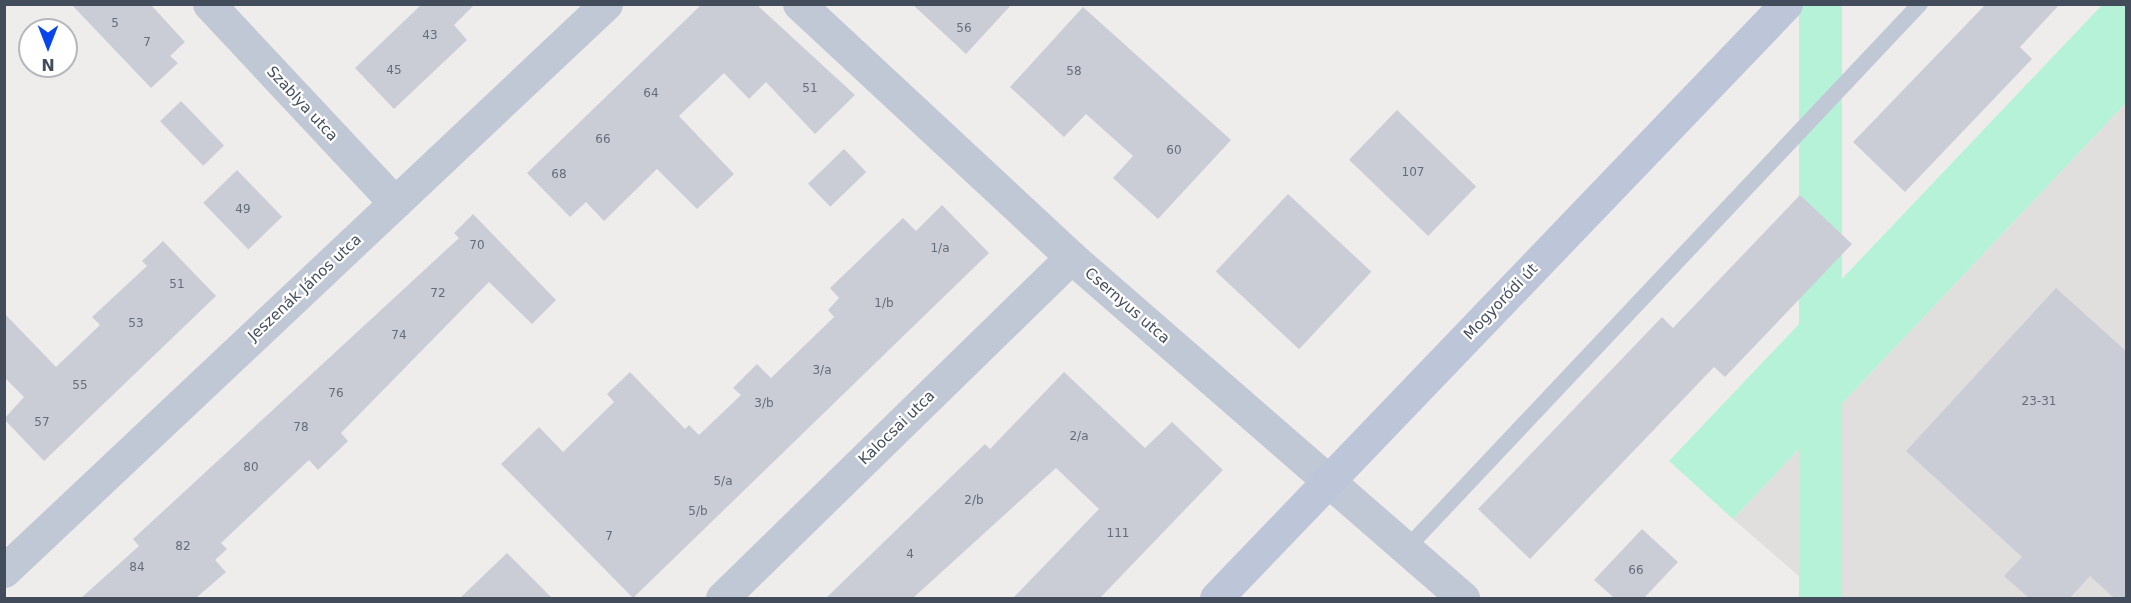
<!DOCTYPE html>
<html>
<head>
<meta charset="utf-8">
<style>
	body { margin:0 }
	#map { position:relative; width:2131px; height:603px; overflow:hidden; background:#efedec; font-family:"DejaVu Sans",sans-serif }
	div>[style] { position:absolute }
	.education>* { inset:0; background:#e1dede }
	.green>* { inset:0; background:#b5f2d8; transform-origin:0 0 }
	.building>* { inset:0; background:#cacdd5; transform-origin:0 0 }
	.lane>* { height:16px; margin:-8px; padding:0 8px; transform-origin:8px; border-radius:8px; background:#c1c8d5 }
	.street>* { height:33px; margin:-16.5px; padding:0 16.5px; transform-origin:16.5px; border-radius:16.5px; background:#c1c8d5 }
	.secondary>* { height:33px; margin:-16.5px; padding:0 16.5px; transform-origin:16.5px; border-radius:16.5px; background:#bdc5d8 }
	span { translate:-50% -50%; white-space:nowrap; text-align:center; line-height:1.15; -webkit-text-stroke:4.5px #fff; paint-order:stroke }
	.number-label { font-size:12px; color:#656c7a }
	.number-label span { -webkit-text-stroke-width:0 }
	.street-label { font-size:15px; color:#434c5b }
	.frame { position:absolute; inset:0; border:6px solid #434c5b; pointer-events:none }
	.north { position:absolute; left:18px; top:18px; width:60px; height:60px; box-sizing:border-box; background:#fff; border:2px solid #b4b7bd; border-radius:50%; rotate:180deg; font-size:16px; font-weight:700; line-height:24px; text-align:center; color:#434c5b }
	.north::after { content:''; display:block; margin:auto; width:21px; height:27px; background:#0944ed; clip-path:polygon(50% 0,100% 100%,50% 72%,0 100%) }
</style>
</head>
<body>
<div id="map">
	<div class="education">
		<div style="clip-path:polygon(2126px 103px,2126px 598px,1824px 598px,1733px 519px)"></div>
	</div>
	<div class="green">
		<div style="left:1799px;top:5px;width:43px;height:611px"></div>
		<div style="clip-path:polygon(2102px 5px,2126px 5px,2126px 103px,1733px 519px,1669px 461px)"></div>
	</div>
	<div class="building">
		<div style="clip-path:polygon(71px 4px,150px 4px,185px 42px,170px 56px,178px 63px,151px 88px)"></div>
		<div style="clip-path:polygon(422px 4px,475px 4px,454px 25px,467px 40px,394px 109px,355px 68px)"></div>
		<div style="clip-path:polygon(702px 4px,756px 4px,855px 95px,815px 134px,766px 82px,749px 99px,724px 73px,679px 116px,734px 174px,697px 209px,657px 169px,604px 221px,586px 202px,570px 217px,527px 173px)"></div>
		<div style="clip-path:polygon(912px 4px,1012px 4px,966px 54px)"></div>
		<div style="clip-path:polygon(1986px 4px,2060px 4px,2020px 47px,2032px 59px,1905px 192px,1853px 142px)"></div>
		<div style="clip-path:polygon(1083px 7px,1231px 140px,1158px 219px,1113px 178px,1133px 156px,1086px 114px,1064px 137px,1010px 87px)"></div>
		<div style="left:181px;top:101px;width:62px;height:29px;rotate:46deg"></div>
		<div style="left:1397px;top:110px;width:110px;height:69px;rotate:44deg"></div>
		<div style="left:844px;top:149px;width:32px;height:50px;rotate:46deg"></div>
		<div style="left:237px;top:170px;width:65px;height:47px;rotate:46deg"></div>
		<div style="left:1288px;top:194px;width:114px;height:106px;rotate:43deg"></div>
		<div style="clip-path:polygon(1800px 195px,1852px 244px,1725px 377px,1714px 367px,1530px 559px,1478px 509px,1662px 317px,1673px 328px)"></div>
		<div style="clip-path:polygon(942px 205px,989px 253px,633px 598px,501px 464px,539px 427px,563px 452px,614px 402px,607px 394px,630px 372px,685px 429px,689px 425px,699px 435px,741px 395px,733px 388px,757px 364px,771px 378px,834px 317px,828px 310px,839px 298px,830px 288px,903px 218px,916px 231px)"></div>
		<div style="clip-path:polygon(473px 214px,556px 300px,532px 324px,489px 282px,341px 433px,348px 441px,318px 470px,309px 460px,221px 543px,227px 549px,215px 560px,226px 572px,196px 598px,81px 598px,139px 546px,133px 539px,459px 238px,454px 233px)"></div>
		<div style="clip-path:polygon(163px 241px,216px 296px,44px 461px,4px 419px,24px 397px,4px 377px,4px 313px,56px 367px,100px 325px,92px 317px,147px 266px,142px 261px)"></div>
		<div style="clip-path:polygon(2056px 288px,2127px 352px,2127px 598px,2114px 598px,2090px 576px,2070px 598px,2029px 598px,2004px 576px,2022px 557px,1906px 451px)"></div>
		<div style="clip-path:polygon(1064px 372px,1145px 448px,1172px 422px,1223px 470px,1100px 598px,1013px 598px,1099px 509px,1056px 468px,913px 598px,826px 598px,985px 444px,990px 449px)"></div>
		<div style="clip-path:polygon(1642px 529px,1678px 562px,1644px 598px,1614px 598px,1594px 580px)"></div>
		<div style="clip-path:polygon(507px 553px,552px 598px,460px 598px)"></div>
	</div>
	<div class="lane">
		<div style="left:1406px;top:549px;width:749px;rotate:-46.68deg"></div>
	</div>
	<div class="street">
		<div style="left:209px;top:4px;width:272px;rotate:46.9deg"></div>
		<div style="left:799px;top:4px;width:371px;rotate:42.9deg"></div>
		<div style="left:1071px;top:257px;width:520px;rotate:41.02deg"></div>
		<div style="left:4px;top:571px;width:827px;rotate:-43.29deg"></div>
		<div style="left:722px;top:598px;width:488px;rotate:-44.3deg"></div>
	</div>
	<div class="secondary">
		<div style="left:1216px;top:598px;width:823px;rotate:-46.18deg"></div>
	</div>
	<div class="number-label">
		<span style="left:115px;top:24px">5</span>
		<span style="left:964px;top:29px">56</span>
		<span style="left:430px;top:36px">43</span>
		<span style="left:147px;top:43px">7</span>
		<span style="left:394px;top:71px">45</span>
		<span style="left:1074px;top:72px">58</span>
		<span style="left:810px;top:89px">51</span>
		<span style="left:651px;top:94px">64</span>
		<span style="left:603px;top:140px">66</span>
		<span style="left:1174px;top:151px">60</span>
		<span style="left:1413px;top:173px">107</span>
		<span style="left:559px;top:175px">68</span>
		<span style="left:243px;top:210px">49</span>
		<span style="left:477px;top:246px">70</span>
		<span style="left:940px;top:249px">1/a</span>
		<span style="left:177px;top:285px">51</span>
		<span style="left:438px;top:294px">72</span>
		<span style="left:884px;top:304px">1/b</span>
		<span style="left:136px;top:324px">53</span>
		<span style="left:399px;top:336px">74</span>
		<span style="left:822px;top:371px">3/a</span>
		<span style="left:80px;top:386px">55</span>
		<span style="left:336px;top:394px">76</span>
		<span style="left:2039px;top:402px">23-31</span>
		<span style="left:764px;top:404px">3/b</span>
		<span style="left:42px;top:423px">57</span>
		<span style="left:301px;top:428px">78</span>
		<span style="left:1079px;top:437px">2/a</span>
		<span style="left:251px;top:468px">80</span>
		<span style="left:723px;top:482px">5/a</span>
		<span style="left:974px;top:501px">2/b</span>
		<span style="left:698px;top:512px">5/b</span>
		<span style="left:1118px;top:534px">111</span>
		<span style="left:609px;top:537px">7</span>
		<span style="left:183px;top:547px">82</span>
		<span style="left:910px;top:555px">4</span>
		<span style="left:137px;top:568px">84</span>
		<span style="left:1636px;top:571px">66</span>
	</div>
	<div class="street-label">
		<span style="left:302px;top:104px;rotate:47deg">Szablya utca</span>
		<span style="left:305px;top:288px;rotate:-43deg">Jeszenák János utca</span>
		<span style="left:1501px;top:302px;rotate:-46deg">Mogyoródi út</span>
		<span style="left:1127px;top:306px;rotate:41deg">Csernyus utca</span>
		<span style="left:897px;top:428px;rotate:-44deg">Kalocsai utca</span>
	</div>
	<div class="frame"></div>
	<div class="north">N</div>
</div>
</body>
</html>
